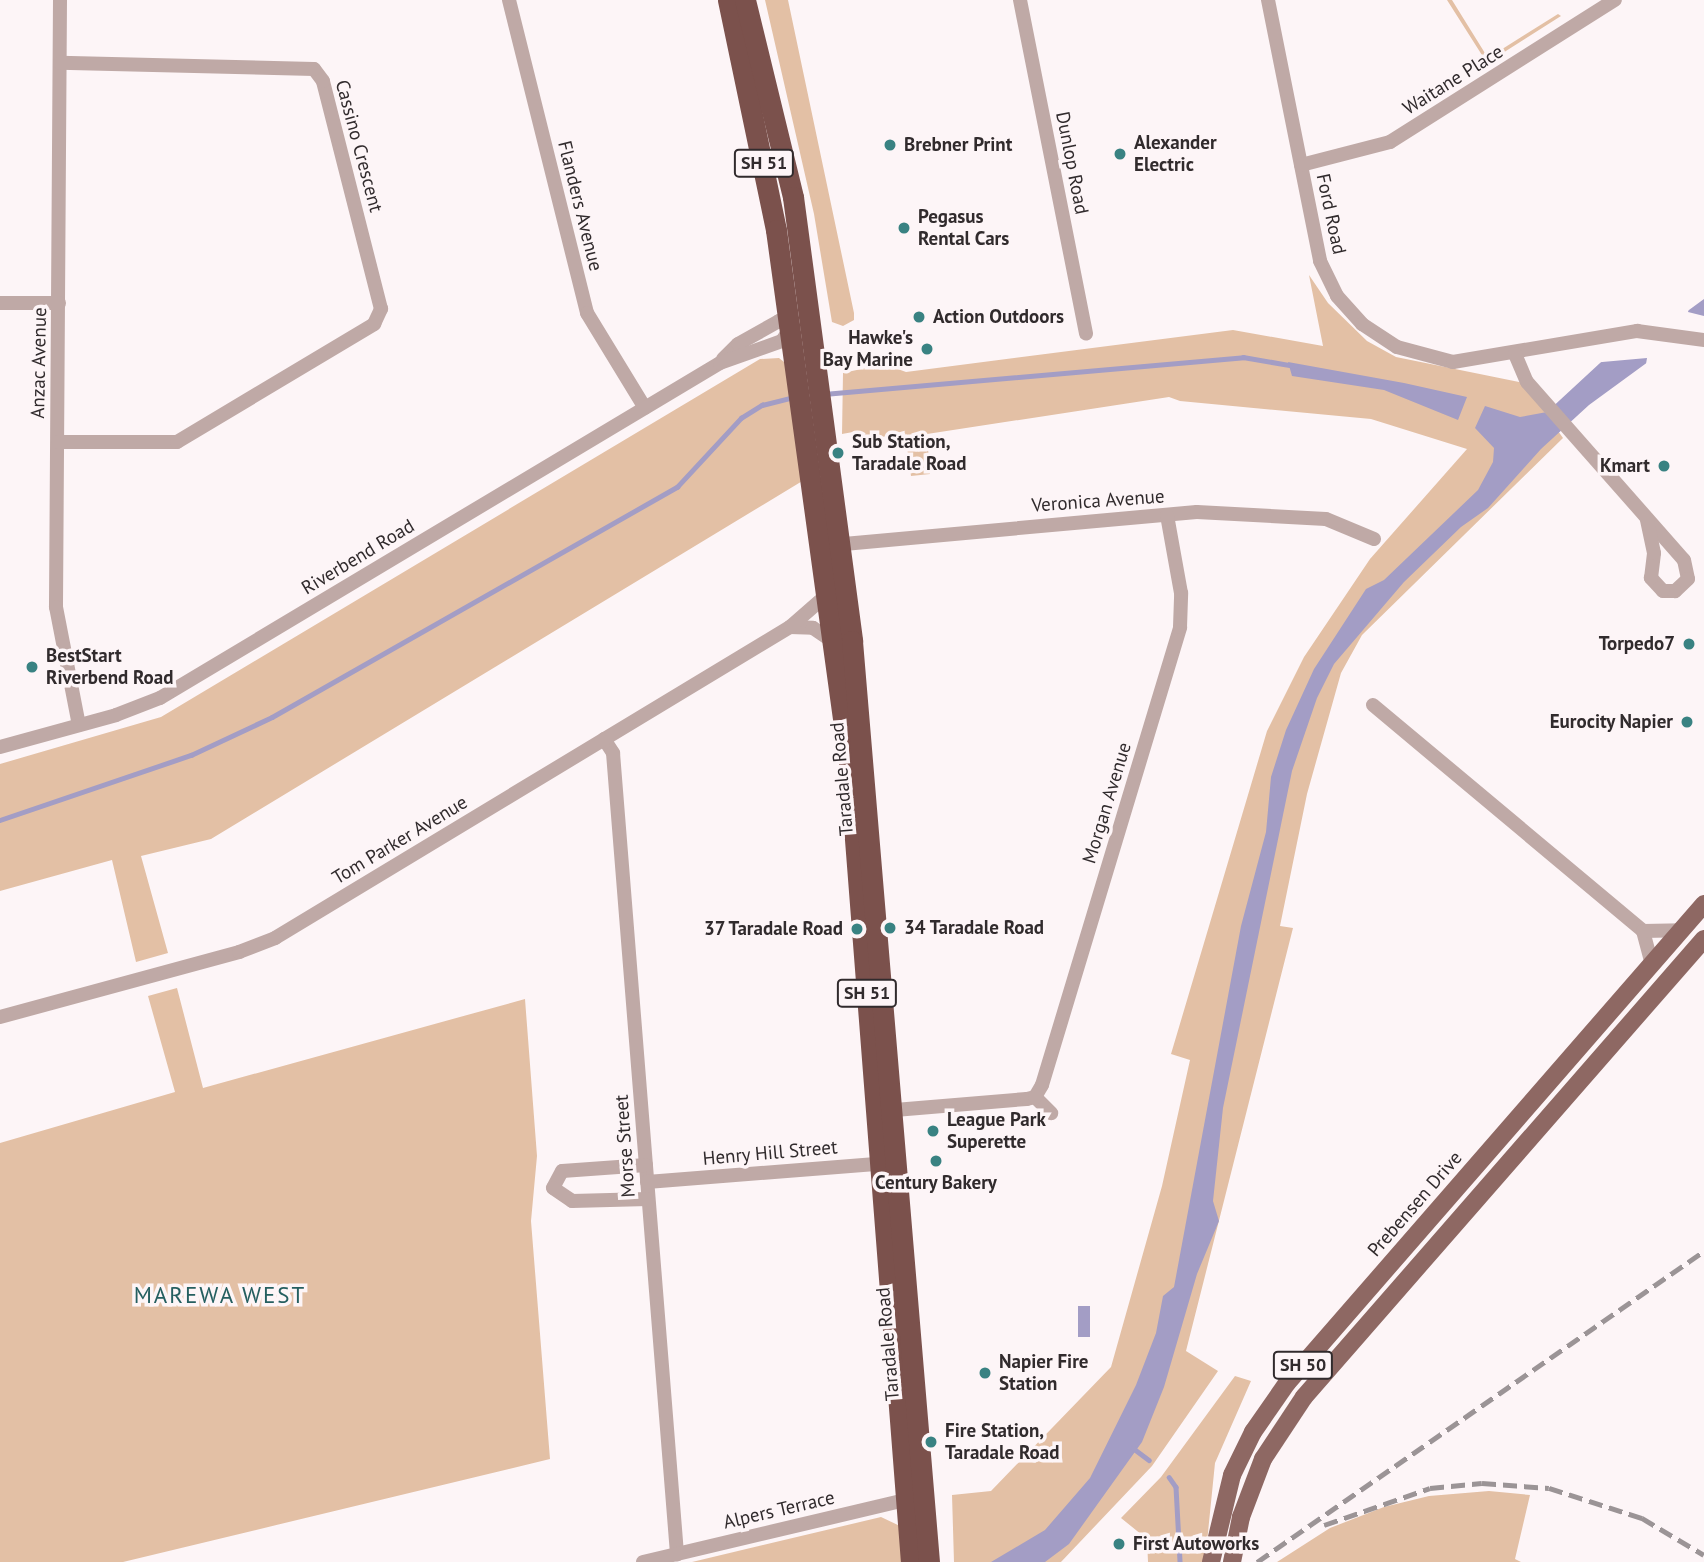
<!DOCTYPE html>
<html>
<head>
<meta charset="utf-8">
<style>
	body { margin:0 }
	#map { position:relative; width:1704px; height:1562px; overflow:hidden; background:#fdf5f7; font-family:"PT Sans",sans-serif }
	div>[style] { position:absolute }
	.green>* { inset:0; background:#e3c0a5 }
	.water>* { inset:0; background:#a39dc5; transform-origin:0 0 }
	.pier>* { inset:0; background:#fdf5f7 }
	.stream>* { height:4.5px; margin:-2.25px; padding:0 2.25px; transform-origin:2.25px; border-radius:2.25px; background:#a39dc5 }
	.minor>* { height:14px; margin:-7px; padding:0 7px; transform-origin:7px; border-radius:7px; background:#bfa9a6 }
	.major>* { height:18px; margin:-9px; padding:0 9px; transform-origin:9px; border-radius:9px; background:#8e6863 }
	.highway>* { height:21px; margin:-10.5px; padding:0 10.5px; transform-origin:10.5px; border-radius:10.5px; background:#7b514c }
	.rail>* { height:4.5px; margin-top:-2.25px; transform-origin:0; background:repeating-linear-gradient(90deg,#9b9496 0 14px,transparent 0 21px) }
	.dots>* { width:19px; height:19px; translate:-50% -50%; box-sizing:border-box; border:4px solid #fdf5f7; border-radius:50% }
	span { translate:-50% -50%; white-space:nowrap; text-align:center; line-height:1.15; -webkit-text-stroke:7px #fdf5f7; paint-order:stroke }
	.shield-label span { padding:2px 5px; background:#fdf5f7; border:2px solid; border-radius:5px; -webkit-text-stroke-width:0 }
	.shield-label { font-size:18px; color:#312b2d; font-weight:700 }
	.street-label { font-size:19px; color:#312b2d }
	.poi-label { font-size:19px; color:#312b2d; font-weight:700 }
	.left { translate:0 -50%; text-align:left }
	.right { translate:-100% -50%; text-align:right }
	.quarter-label { font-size:23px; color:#255f60; letter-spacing:2px }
</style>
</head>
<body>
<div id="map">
	<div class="green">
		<div style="clip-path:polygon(765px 0,788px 0,854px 313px,854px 320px,843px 326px,832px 322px,814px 214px)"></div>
		<div style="clip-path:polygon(1447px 0,1452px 0,1488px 58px,1558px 14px,1561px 16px,1487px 63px)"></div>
		<div style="clip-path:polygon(1309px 275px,1328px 303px,1367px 341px,1396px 357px,1524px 383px,1563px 438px,1362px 635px,1341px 673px,1307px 794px,1280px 926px,1293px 928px,1186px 1351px,1218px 1371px,1152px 1466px,1061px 1562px,954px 1562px,952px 1495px,991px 1491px,1111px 1367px,1162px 1186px,1190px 1060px,1171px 1054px,1267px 731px,1304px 657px,1370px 559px,1467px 449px,1371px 419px,1180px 401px,1169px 397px,927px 434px,930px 474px,911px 476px,905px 433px,854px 442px,853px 432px,842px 434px,843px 373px,884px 364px,906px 372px,1233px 330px,1323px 346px)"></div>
		<div style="clip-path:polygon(779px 358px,789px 366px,804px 480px,211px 839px,141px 856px,168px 953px,136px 962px,112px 860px,0 891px,0 764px,161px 717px,760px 359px)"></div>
		<div style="clip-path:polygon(177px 988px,203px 1088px,525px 999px,537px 1156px,531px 1221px,550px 1459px,123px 1562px,0 1562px,0 1143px,175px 1092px,148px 996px)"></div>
		<div style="clip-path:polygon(1235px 1376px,1251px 1381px,1215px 1463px,1205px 1562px,1148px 1562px,1147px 1539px,1121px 1518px,1161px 1477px)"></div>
		<div style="clip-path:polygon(1489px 1491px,1530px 1495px,1515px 1559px,1521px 1562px,1277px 1562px,1330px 1528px,1384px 1507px,1429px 1496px)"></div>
		<div style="clip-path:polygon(881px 1517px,900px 1526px,903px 1562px,692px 1562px)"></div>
	</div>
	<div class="water">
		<div style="clip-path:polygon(1704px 299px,1704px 321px,1589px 405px,1541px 449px,1488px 508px,1461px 527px,1404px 582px,1334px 664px,1317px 698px,1292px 771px,1223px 1108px,1213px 1201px,1219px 1221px,1197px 1274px,1164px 1387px,1142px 1442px,1069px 1544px,1045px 1562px,991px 1562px,1045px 1530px,1090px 1478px,1136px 1385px,1156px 1333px,1163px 1296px,1174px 1287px,1241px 926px,1266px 832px,1271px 777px,1286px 730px,1314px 669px,1366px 589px,1384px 580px,1478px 490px,1493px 462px,1494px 448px,1475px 428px,1485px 406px,1520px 417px,1547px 412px,1613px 351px,1663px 329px)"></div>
		<div style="clip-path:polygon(1288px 362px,1404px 383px,1467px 397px,1458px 420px,1384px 390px,1292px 376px)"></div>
		<div style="left:1078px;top:1306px;width:12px;height:31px"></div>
	</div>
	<div class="pier">
		<div style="clip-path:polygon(1690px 304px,1688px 312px,1704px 316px,1704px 325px,1645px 370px,1647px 358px,1591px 363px,1633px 335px,1661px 326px)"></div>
	</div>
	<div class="stream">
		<div style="left:824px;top:394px;width:421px;rotate:-5deg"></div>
		<div style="left:1243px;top:357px;width:53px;rotate:9.8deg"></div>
		<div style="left:0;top:820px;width:202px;rotate:-18.8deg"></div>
		<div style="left:191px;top:755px;width:89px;rotate:-25.1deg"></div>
		<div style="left:272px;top:717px;width:466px;rotate:-29.6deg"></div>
		<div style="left:677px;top:487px;width:94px;rotate:-47.2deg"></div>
		<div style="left:741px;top:418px;width:25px;rotate:-32deg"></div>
		<div style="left:762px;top:405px;width:33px;rotate:-14deg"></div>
		<div style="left:1133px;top:1448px;width:20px;rotate:37deg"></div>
		<div style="left:1169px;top:1477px;width:12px;rotate:55deg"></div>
		<div style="left:1176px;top:1487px;width:75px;rotate:86.9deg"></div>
	</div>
	<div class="minor">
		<div style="left:60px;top:0;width:607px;rotate:90.38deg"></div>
		<div style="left:56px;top:607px;width:120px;rotate:79deg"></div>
		<div style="left:509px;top:0;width:323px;rotate:76deg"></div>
		<div style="left:587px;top:313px;width:111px;rotate:58.6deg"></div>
		<div style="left:1020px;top:0;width:340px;rotate:78.8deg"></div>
		<div style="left:1268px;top:0;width:266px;rotate:78.7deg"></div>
		<div style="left:1320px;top:261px;width:39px;rotate:64deg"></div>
		<div style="left:1337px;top:296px;width:38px;rotate:48deg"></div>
		<div style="left:1362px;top:324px;width:42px;rotate:33.3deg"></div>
		<div style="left:1397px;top:347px;width:58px;rotate:15deg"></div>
		<div style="left:1453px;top:362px;width:187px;rotate:-9.6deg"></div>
		<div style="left:1637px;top:331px;width:68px;rotate:7.7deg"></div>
		<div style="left:1301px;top:165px;width:92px;rotate:-14.5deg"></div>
		<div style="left:1390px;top:142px;width:266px;rotate:-32.3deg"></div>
		<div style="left:0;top:303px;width:59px"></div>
		<div style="left:1515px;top:354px;width:30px;rotate:67deg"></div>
		<div style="left:1527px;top:382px;width:237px;rotate:48.6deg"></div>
		<div style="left:1684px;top:560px;width:19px;rotate:78deg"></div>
		<div style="left:1688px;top:579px;width:18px;rotate:137deg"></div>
		<div style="left:1675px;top:591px;width:12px;rotate:180deg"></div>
		<div style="left:1663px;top:591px;width:18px;rotate:-133deg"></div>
		<div style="left:1651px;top:578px;width:25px;rotate:-83deg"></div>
		<div style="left:1654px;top:553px;width:34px;rotate:-102deg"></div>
		<div style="left:723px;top:359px;width:21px;rotate:-45deg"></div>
		<div style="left:738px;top:344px;width:47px;rotate:-29.3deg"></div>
		<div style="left:779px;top:321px;width:16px;rotate:22deg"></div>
		<div style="left:58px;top:442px;width:119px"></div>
		<div style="left:177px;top:442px;width:230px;rotate:-30.9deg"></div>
		<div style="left:374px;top:324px;width:17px;rotate:-65deg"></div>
		<div style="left:381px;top:309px;width:235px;rotate:-104.3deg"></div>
		<div style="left:323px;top:81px;width:15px;rotate:-127deg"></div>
		<div style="left:314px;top:69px;width:254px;rotate:-178.6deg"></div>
		<div style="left:833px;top:545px;width:365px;rotate:-5.2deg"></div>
		<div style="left:1197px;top:512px;width:129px;rotate:3.1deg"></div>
		<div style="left:1326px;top:519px;width:52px;rotate:22.6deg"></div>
		<div style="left:790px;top:627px;width:23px;rotate:2deg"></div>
		<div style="left:813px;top:628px;width:27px;rotate:34deg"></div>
		<div style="left:1373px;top:705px;width:352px;rotate:39.9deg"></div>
		<div style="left:1643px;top:931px;width:34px;rotate:75deg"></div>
		<div style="left:604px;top:739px;width:17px;rotate:57deg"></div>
		<div style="left:613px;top:753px;width:804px;rotate:85.43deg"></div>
		<div style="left:0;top:747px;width:120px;rotate:-15.4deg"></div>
		<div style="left:116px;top:715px;width:47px;rotate:-21.1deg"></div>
		<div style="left:160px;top:698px;width:653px;rotate:-30.89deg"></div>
		<div style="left:720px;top:363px;width:66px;rotate:-19.5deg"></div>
		<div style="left:782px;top:341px;width:14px;rotate:-56deg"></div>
		<div style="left:1643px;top:931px;width:39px;rotate:-1deg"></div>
		<div style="left:0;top:1017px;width:248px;rotate:-15.2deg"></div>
		<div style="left:239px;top:952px;width:39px;rotate:-21deg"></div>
		<div style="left:275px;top:938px;width:602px;rotate:-31.13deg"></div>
		<div style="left:790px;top:627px;width:52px;rotate:-41.1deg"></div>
		<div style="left:1035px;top:1097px;width:23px;rotate:45deg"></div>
		<div style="left:883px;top:1111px;width:144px;rotate:-4.8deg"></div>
		<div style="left:1027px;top:1099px;width:8px;rotate:-14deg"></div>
		<div style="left:1035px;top:1097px;width:14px;rotate:-60deg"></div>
		<div style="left:1042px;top:1085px;width:478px;rotate:-73.2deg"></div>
		<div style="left:1180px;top:627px;width:34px;rotate:-88deg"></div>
		<div style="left:1181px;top:593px;width:79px;rotate:-100.2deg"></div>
		<div style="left:646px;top:1165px;width:84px;rotate:175.9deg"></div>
		<div style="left:562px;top:1171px;width:19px;rotate:118deg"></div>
		<div style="left:553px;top:1188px;width:23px;rotate:34deg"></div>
		<div style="left:572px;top:1201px;width:76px;rotate:-1.5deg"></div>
		<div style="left:647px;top:1182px;width:242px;rotate:-4.5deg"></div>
		<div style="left:643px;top:1562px;width:278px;rotate:-13.3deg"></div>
	</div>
	<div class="major">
		<div style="left:1211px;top:1562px;width:89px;rotate:-76.4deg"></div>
		<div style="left:1232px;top:1475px;width:48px;rotate:-64deg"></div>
		<div style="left:1253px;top:1432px;width:60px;rotate:-55.2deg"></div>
		<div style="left:1287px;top:1383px;width:635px;rotate:-48.96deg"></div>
		<div style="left:1232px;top:1562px;width:46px;rotate:-78.7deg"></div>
		<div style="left:1241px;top:1517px;width:62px;rotate:-69.2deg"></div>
		<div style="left:1263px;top:1459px;width:74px;rotate:-56.5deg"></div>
		<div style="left:1304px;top:1397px;width:608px;rotate:-48.87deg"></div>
	</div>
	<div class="highway">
		<div style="left:728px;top:0;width:235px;rotate:78.2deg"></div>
		<div style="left:776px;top:230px;width:537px;rotate:82.19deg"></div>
		<div style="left:849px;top:762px;width:802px;rotate:85.57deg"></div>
		<div style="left:745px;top:0;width:203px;rotate:76.3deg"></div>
		<div style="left:793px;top:197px;width:448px;rotate:82.4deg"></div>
		<div style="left:852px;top:641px;width:924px;rotate:85.22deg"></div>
	</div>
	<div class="rail">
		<div style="left:1324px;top:1525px;width:112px;rotate:-19.2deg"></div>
		<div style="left:1430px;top:1488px;width:52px;rotate:-5.5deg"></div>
		<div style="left:1482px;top:1483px;width:67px;rotate:4.3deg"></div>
		<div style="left:1549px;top:1488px;width:98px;rotate:17.9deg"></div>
		<div style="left:1642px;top:1518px;width:72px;rotate:30.8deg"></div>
		<div style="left:1257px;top:1562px;width:545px;rotate:-34.83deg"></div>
	</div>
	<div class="dots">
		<div style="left:890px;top:145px;background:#398282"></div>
		<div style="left:1120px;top:154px;background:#398282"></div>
		<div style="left:904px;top:228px;background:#398282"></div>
		<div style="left:919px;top:317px;background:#398282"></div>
		<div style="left:927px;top:349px;background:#398282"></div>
		<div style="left:838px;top:453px;background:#398282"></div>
		<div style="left:1664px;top:466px;background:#398282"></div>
		<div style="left:1689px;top:644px;background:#398282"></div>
		<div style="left:32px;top:667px;background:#398282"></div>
		<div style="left:1687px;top:722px;background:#398282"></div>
		<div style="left:890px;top:928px;background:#398282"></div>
		<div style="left:857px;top:929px;background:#398282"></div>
		<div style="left:933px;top:1131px;background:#398282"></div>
		<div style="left:936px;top:1161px;background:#398282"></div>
		<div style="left:985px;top:1373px;background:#398282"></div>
		<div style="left:931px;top:1442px;background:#398282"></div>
		<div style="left:1119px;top:1544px;background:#398282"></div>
	</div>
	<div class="shield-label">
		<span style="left:764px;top:163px">SH 51</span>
		<span style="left:867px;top:993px">SH 51</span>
		<span style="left:1303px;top:1365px">SH 50</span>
	</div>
	<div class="street-label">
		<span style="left:1453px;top:80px;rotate:-32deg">Waitane Place</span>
		<span style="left:359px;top:146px;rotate:75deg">Cassino Crescent</span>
		<span style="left:1072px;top:163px;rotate:79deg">Dunlop Road</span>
		<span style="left:580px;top:206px;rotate:76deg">Flanders Avenue</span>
		<span style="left:1331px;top:214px;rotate:78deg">Ford Road</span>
		<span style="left:39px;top:363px;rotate:-89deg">Anzac Avenue</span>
		<span style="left:1098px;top:501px;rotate:-4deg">Veronica Avenue</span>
		<span style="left:358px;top:557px;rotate:-31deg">Riverbend Road</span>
		<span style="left:842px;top:779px;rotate:-95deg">Taradale Road</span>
		<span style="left:1107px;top:803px;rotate:-73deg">Morgan Avenue</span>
		<span style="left:400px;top:840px;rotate:-31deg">Tom Parker Avenue</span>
		<span style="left:625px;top:1146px;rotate:-94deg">Morse Street</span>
		<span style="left:770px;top:1153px;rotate:-5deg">Henry Hill Street</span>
		<span style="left:1415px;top:1204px;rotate:-49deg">Prebensen Drive</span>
		<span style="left:888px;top:1344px;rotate:-95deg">Taradale Road</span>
		<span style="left:779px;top:1510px;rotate:-13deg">Alpers Terrace</span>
	</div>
	<div class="poi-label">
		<span class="left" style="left:1134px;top:154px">Alexander<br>Electric</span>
		<span class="left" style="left:904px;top:145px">Brebner Print</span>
		<span class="left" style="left:918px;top:228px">Pegasus<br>Rental Cars</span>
		<span class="left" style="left:933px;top:317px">Action Outdoors</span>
		<span class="right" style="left:913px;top:349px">Hawke's<br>Bay Marine</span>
		<span class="left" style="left:852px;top:453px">Sub Station,<br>Taradale Road</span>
		<span class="right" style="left:1650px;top:466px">Kmart</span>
		<span class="right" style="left:1675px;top:644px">Torpedo7</span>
		<span class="left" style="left:46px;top:667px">BestStart<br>Riverbend Road</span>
		<span class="right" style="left:1673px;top:722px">Eurocity Napier</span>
		<span class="left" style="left:904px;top:928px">34 Taradale Road</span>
		<span class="right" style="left:843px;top:929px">37 Taradale Road</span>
		<span class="left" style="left:947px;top:1131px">League Park<br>Superette</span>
		<span style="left:936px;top:1183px">Century Bakery</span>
		<span class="left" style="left:999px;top:1373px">Napier Fire<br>Station</span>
		<span class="left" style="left:945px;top:1442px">Fire Station,<br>Taradale Road</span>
		<span class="left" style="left:1133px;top:1544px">First Autoworks</span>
	</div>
	<div class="quarter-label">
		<span style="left:220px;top:1295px">MAREWA WEST</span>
	</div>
</div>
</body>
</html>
